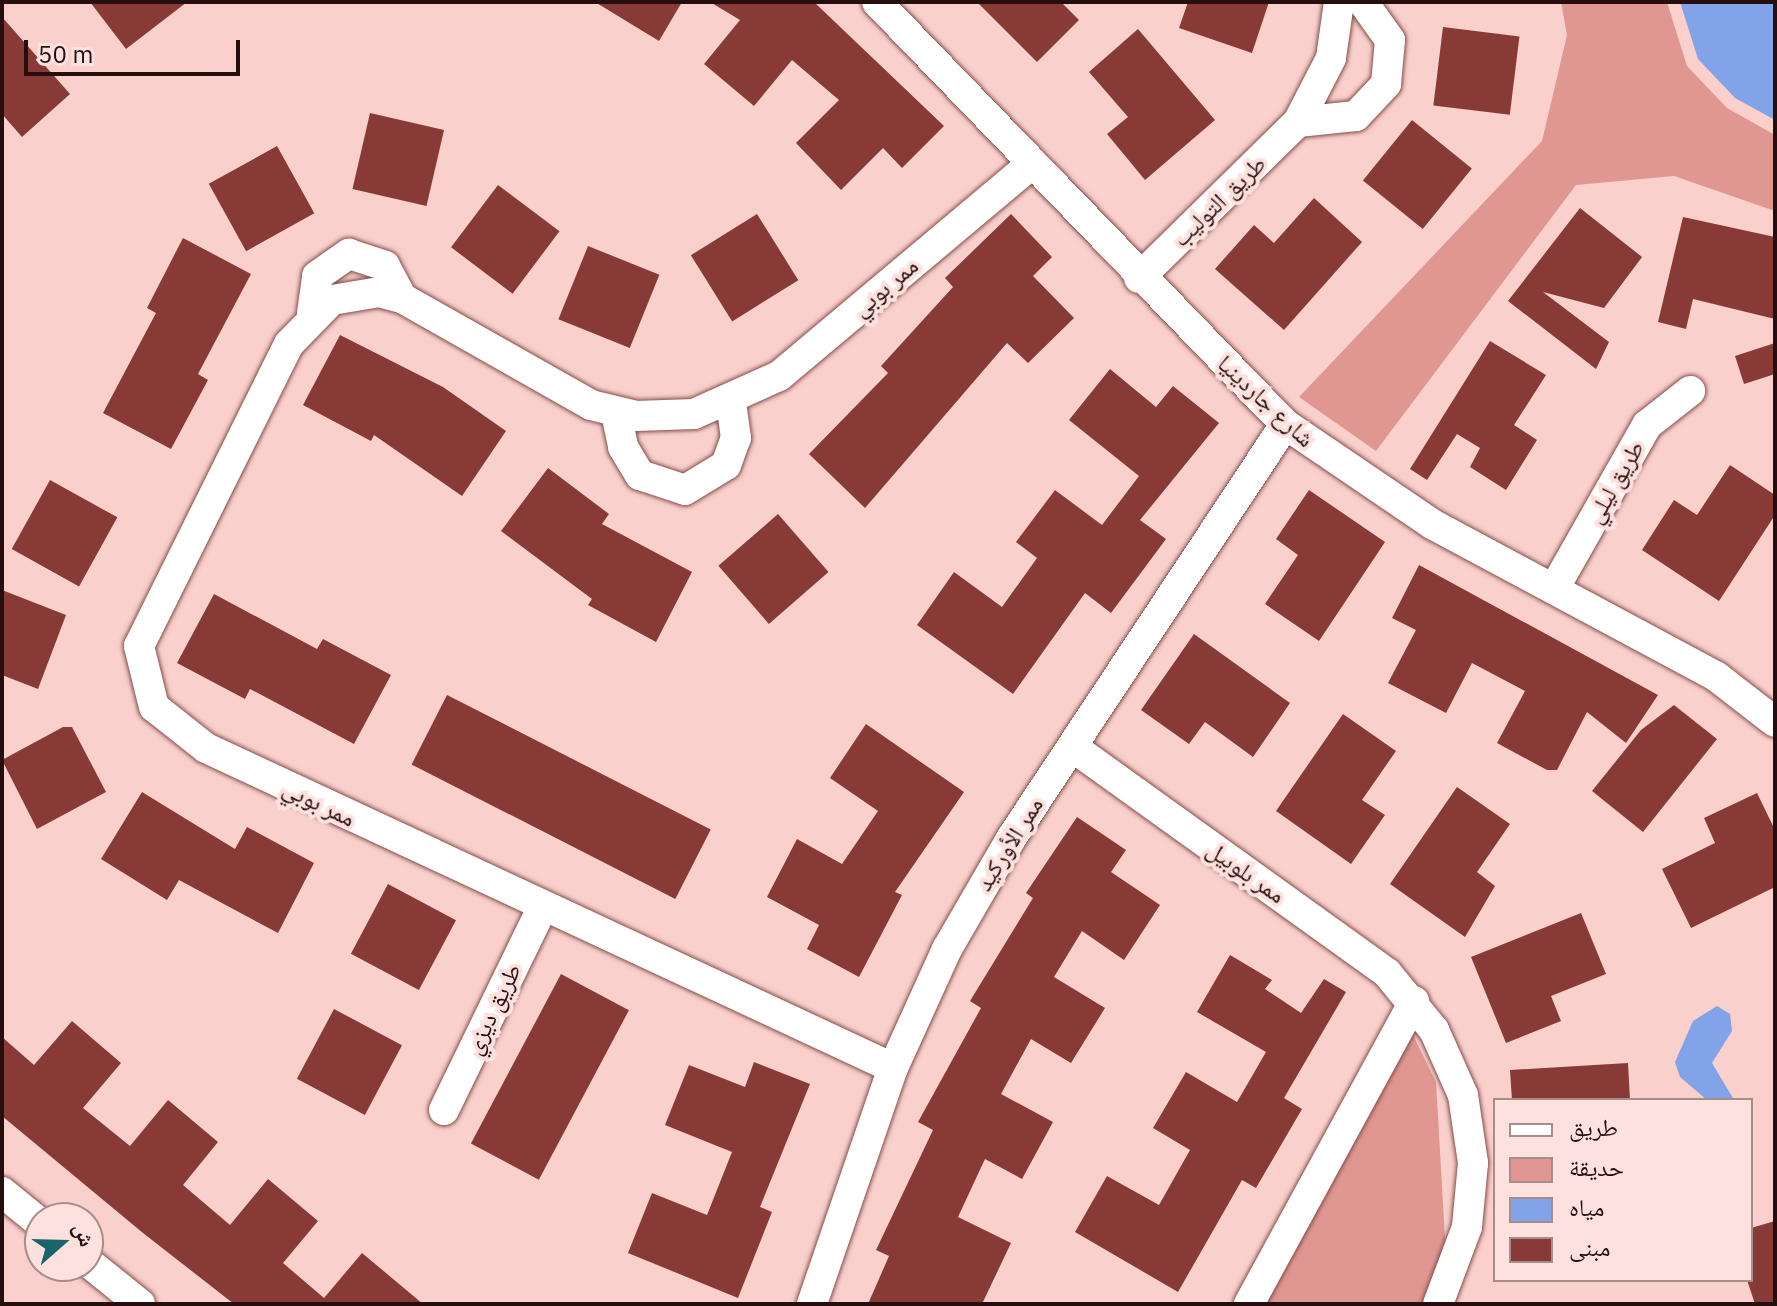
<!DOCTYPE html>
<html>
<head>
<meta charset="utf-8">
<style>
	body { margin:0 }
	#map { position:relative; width:1777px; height:1306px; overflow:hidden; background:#f9d0cc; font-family:"IBM Plex Sans","Noto Naskh Arabic",sans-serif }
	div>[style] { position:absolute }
	.green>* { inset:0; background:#e09792 }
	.water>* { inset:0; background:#82a3e8 }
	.building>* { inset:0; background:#883a37; transform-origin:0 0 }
	.roads { filter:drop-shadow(0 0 2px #864d4a) drop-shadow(0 0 2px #864d4a) }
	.minor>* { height:30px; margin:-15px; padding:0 15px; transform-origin:15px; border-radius:15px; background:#fff }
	span { translate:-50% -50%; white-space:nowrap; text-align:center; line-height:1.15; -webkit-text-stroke:8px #fde1de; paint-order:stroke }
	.street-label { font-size:24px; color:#250e0d }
	.frame { position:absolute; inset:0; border:4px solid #250e0d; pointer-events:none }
	.legend { position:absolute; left:1493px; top:1098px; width:260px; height:184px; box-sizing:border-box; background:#fde1de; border:2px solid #a78d8a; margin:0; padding:10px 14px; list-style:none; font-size:24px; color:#250e0d }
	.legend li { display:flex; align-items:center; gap:16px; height:40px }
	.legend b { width:40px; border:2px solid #a78d8a }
	.north { position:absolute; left:24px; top:1202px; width:80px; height:80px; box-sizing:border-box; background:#fde1de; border:2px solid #a78d8a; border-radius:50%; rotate:70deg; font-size:22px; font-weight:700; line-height:32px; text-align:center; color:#250e0d }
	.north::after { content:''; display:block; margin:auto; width:28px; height:36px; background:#18656c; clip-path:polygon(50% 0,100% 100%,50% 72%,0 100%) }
	.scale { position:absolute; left:24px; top:40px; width:216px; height:36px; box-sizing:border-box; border:4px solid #250e0d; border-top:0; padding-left:10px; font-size:24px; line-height:28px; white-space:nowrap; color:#250e0d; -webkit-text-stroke:6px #fde1de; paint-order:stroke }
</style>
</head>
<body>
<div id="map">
	<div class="green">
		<div style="clip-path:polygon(1561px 2px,1667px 2px,1687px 66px,1727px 108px,1775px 135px,1775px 211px,1674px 176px,1576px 185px,1376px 451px,1299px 397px,1542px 141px,1567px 35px)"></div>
		<div style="clip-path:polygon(1408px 1025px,1436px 1082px,1446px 1256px,1423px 1304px,1264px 1304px)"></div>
	</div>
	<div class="water">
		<div style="clip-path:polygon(1680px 2px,1775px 2px,1775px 120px,1735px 98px,1698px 59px)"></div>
		<div style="clip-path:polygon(1717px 1006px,1730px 1014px,1732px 1031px,1712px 1063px,1734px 1100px,1707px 1100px,1680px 1077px,1675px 1062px,1693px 1021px)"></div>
	</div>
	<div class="building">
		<div style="clip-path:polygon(90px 2px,187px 2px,126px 49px)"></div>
		<div style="clip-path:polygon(595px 2px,682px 2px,659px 41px)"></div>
		<div style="clip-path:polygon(710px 2px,814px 2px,944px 126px,902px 168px,883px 148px,841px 190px,796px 143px,839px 100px,792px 60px,754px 106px,704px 64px,740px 20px)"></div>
		<div style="clip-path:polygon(977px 2px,1061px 2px,1079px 20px,1037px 62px)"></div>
		<div style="clip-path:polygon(1188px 2px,1269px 2px,1252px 53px,1179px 28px)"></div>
		<div style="clip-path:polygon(2px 17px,70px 94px,22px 137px,2px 114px)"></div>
		<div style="left:1443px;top:27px;width:77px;height:79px;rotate:7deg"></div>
		<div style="clip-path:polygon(1138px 29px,1215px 120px,1145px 180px,1107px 134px,1128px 117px,1089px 72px)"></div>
		<div style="left:370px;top:113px;width:76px;height:78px;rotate:13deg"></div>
		<div style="left:1412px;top:120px;width:77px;height:78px;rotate:39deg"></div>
		<div style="left:277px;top:146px;width:77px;height:78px;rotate:61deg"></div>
		<div style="left:498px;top:185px;width:77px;height:78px;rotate:37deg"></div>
		<div style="clip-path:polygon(1314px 198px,1362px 242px,1284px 330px,1215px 269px,1254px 225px,1274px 243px)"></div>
		<div style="clip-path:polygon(1580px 208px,1642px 257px,1604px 308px,1543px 292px,1609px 342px,1596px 369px,1508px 301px)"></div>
		<div style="left:757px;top:214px;width:78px;height:78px;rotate:58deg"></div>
		<div style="clip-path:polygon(1011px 214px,1052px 257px,1033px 276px,1074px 318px,1028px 363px,1007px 343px,865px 508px,809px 454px,888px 373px,881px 366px,953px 287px,945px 278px)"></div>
		<div style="clip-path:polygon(1683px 217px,1775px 237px,1775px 319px,1693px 299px,1686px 329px,1658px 322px)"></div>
		<div style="clip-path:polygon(183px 238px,251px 274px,198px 374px,208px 380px,171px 449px,103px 413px,156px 313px,147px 308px)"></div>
		<div style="left:588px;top:246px;width:77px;height:79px;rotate:22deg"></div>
		<div style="clip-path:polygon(340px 335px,443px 387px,506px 431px,462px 496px,374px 435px,371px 441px,303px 405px)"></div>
		<div style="clip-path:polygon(1490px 341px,1546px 375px,1514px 425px,1537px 440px,1506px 490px,1470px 467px,1480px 448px,1457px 434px,1427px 480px,1410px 469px)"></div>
		<div style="clip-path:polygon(1775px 343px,1775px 374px,1744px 384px,1735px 356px)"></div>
		<div style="clip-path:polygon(1110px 369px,1156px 407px,1173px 386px,1219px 423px,1140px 520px,1166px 539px,1111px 613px,1085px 593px,1013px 694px,917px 625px,954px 572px,1002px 607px,1037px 558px,1016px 542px,1055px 490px,1102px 525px,1139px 476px,1069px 420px)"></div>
		<div style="clip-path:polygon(1730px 465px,1775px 495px,1775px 515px,1719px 601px,1642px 550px,1674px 500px,1697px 515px)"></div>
		<div style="clip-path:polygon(548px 468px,609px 514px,602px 524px,692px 572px,656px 642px,588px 605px,592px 599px,501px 531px)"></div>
		<div style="left:50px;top:480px;width:77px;height:79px;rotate:29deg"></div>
		<div style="clip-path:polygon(1309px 490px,1385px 542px,1319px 641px,1265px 604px,1298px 555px,1276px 539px)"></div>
		<div style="left:778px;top:514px;width:77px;height:79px;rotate:49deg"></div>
		<div style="clip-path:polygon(1419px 565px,1658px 695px,1626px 743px,1587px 712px,1557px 770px,1547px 770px,1497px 743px,1525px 691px,1472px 663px,1446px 713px,1388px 683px,1416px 630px,1392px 618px)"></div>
		<div style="clip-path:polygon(2px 590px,66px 615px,38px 689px,2px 675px)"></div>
		<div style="clip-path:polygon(214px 594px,317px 649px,323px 639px,391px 675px,354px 744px,250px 689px,245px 699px,177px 663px)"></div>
		<div style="clip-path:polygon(1194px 634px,1290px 703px,1253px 757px,1205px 722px,1189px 744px,1141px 710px)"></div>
		<div style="left:447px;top:695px;width:296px;height:78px;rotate:27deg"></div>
		<div style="clip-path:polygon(1674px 705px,1717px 739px,1643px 832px,1592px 791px,1641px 730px)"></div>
		<div style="clip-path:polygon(1343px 714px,1396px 751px,1362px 800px,1385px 815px,1351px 864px,1276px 811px)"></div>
		<div style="clip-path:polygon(866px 724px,964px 792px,895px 892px,902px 895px,859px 977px,807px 949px,819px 925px,767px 897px,797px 839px,842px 864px,878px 811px,830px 778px)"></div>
		<div style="clip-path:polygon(63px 727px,72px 727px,106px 792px,37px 829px,2px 760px)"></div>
		<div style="clip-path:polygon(1457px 787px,1510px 824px,1477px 872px,1495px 886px,1465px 937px,1390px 884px)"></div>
		<div style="clip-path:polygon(142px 792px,235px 849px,247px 827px,314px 863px,278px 933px,179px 880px,167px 900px,101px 859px)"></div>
		<div style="clip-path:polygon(1757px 793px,1775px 830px,1775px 887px,1691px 928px,1662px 869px,1715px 843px,1704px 818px)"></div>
		<div style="clip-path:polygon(1077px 817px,1126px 850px,1111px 872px,1160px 905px,1124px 960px,1082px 931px,1054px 977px,1105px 1008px,1071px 1063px,1031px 1039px,1001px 1094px,1053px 1122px,1022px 1179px,985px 1159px,958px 1217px,1011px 1243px,982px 1304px,868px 1304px,889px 1256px,876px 1250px,933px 1130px,918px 1122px,981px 1008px,970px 1001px,1033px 898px,1026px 893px)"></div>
		<div style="left:388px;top:884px;width:77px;height:79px;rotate:28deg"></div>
		<div style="clip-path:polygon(1581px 913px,1606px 974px,1551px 996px,1561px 1021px,1506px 1043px,1471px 957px)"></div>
		<div style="clip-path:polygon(1230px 955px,1272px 980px,1265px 989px,1301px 1013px,1324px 979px,1346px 992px,1284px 1098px,1302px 1109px,1256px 1188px,1242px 1180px,1178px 1292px,1075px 1232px,1107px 1176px,1159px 1205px,1190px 1150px,1153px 1128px,1186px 1072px,1237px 1102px,1266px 1052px,1197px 1012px)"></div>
		<div style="left:561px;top:974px;width:77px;height:192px;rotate:28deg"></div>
		<div style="left:334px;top:1009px;width:77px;height:79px;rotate:28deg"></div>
		<div style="clip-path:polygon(72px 1021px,121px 1063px,83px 1108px,130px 1146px,168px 1100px,218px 1142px,183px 1185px,230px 1225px,268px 1179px,318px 1221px,283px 1263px,324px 1298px,362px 1253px,423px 1304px,234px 1304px,143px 1233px,2px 1116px,2px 1037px,34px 1065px)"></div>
		<div style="clip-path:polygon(754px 1062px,810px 1084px,760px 1207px,772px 1212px,738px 1298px,628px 1253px,652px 1193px,707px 1215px,732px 1152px,665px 1125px,689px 1065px,745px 1087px)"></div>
		<div style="clip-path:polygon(1628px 1063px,1630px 1100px,1512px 1100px,1510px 1070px)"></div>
		<div style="clip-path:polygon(1775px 1221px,1775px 1304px,1755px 1304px,1747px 1280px,1751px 1228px)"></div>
	</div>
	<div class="roads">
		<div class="minor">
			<div style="left:877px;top:2px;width:587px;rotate:45.97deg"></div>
			<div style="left:1285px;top:424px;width:178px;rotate:34.2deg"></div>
			<div style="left:1432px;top:524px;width:323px;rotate:28.2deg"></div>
			<div style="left:1717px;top:677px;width:73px;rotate:37.8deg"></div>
			<div style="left:1298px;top:122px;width:58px;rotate:-5.9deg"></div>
			<div style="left:1356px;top:116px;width:44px;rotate:-46.8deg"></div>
			<div style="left:1386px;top:84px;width:44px;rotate:-84.8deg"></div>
			<div style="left:1390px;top:40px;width:47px;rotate:-125.4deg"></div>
			<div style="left:1139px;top:278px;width:223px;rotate:-44.5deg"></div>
			<div style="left:1298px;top:122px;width:72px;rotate:-62.7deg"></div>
			<div style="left:1331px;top:58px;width:57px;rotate:-81.9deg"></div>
			<div style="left:312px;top:313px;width:37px;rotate:-82deg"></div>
			<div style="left:317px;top:276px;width:39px;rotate:-35deg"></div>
			<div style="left:349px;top:254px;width:38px;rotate:18deg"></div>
			<div style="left:385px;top:266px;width:36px;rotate:62deg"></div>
			<div style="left:616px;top:413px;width:35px;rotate:78deg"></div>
			<div style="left:623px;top:447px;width:33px;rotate:59deg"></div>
			<div style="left:640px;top:475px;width:47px;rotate:18.4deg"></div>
			<div style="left:685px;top:490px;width:48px;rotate:-31.4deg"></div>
			<div style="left:726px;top:465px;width:29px;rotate:-70deg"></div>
			<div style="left:736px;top:438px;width:35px;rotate:-98deg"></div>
			<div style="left:1555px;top:587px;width:186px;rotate:-60.4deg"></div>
			<div style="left:1647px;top:425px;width:55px;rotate:-38.3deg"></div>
			<div style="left:1074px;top:748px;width:385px;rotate:35.7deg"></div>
			<div style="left:1387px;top:973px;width:74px;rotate:50.5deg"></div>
			<div style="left:1434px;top:1030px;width:71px;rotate:66deg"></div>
			<div style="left:1463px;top:1095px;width:69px;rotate:81.6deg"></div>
			<div style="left:1473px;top:1163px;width:64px;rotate:95.4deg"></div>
			<div style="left:1467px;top:1227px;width:82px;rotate:110.6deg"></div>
			<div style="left:893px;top:1068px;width:758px;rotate:-155.02deg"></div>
			<div style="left:206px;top:748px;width:66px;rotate:-141.7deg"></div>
			<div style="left:154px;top:707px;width:63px;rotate:-103.8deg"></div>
			<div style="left:139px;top:646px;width:337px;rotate:-63.6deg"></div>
			<div style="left:289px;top:344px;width:62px;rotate:-45.7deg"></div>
			<div style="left:332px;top:300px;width:48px;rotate:-9.7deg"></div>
			<div style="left:379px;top:292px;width:24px;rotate:15deg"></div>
			<div style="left:402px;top:298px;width:217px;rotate:29.5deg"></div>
			<div style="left:591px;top:405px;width:46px;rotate:13.7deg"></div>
			<div style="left:636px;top:416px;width:58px;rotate:-2deg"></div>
			<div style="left:694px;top:414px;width:93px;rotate:-24.1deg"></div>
			<div style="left:779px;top:376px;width:331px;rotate:-40deg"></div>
			<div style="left:444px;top:1110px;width:225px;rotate:-64.1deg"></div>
			<div style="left:2px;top:1192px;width:49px;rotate:39.2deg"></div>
			<div style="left:88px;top:1262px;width:67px;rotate:38.9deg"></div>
			<div style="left:812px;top:1304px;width:250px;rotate:-71.1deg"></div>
			<div style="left:893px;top:1068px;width:131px;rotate:-65.6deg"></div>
			<div style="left:947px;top:949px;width:129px;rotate:-59.9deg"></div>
			<div style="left:1012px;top:837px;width:495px;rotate:-56.5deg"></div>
			<div style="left:1249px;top:1304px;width:345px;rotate:-61.4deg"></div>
		</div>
	</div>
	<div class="street-label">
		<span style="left:1219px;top:201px;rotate:-44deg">طريق التوليب</span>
		<span style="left:885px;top:287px;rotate:-40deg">ممر بوبي</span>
		<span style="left:1266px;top:401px;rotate:43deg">شارع جاردينيا</span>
		<span style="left:1615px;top:482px;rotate:-60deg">طريق ليلي</span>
		<span style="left:319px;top:803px;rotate:26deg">ممر بوبي</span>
		<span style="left:1009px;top:844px;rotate:-58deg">ممر الأوركيد</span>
		<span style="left:1246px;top:872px;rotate:35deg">ممر بلوبيل</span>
		<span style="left:493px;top:1009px;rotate:-64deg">طريق ديزي</span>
	</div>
	<div class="frame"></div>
	<ul class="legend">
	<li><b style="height:10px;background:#fff"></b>طريق</li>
	<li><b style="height:22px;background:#e09792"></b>حديقة</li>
	<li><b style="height:22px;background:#82a3e8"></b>مياه</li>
	<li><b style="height:22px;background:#883a37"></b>مبنى</li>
	</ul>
	<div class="north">ش</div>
	<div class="scale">50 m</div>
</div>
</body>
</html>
